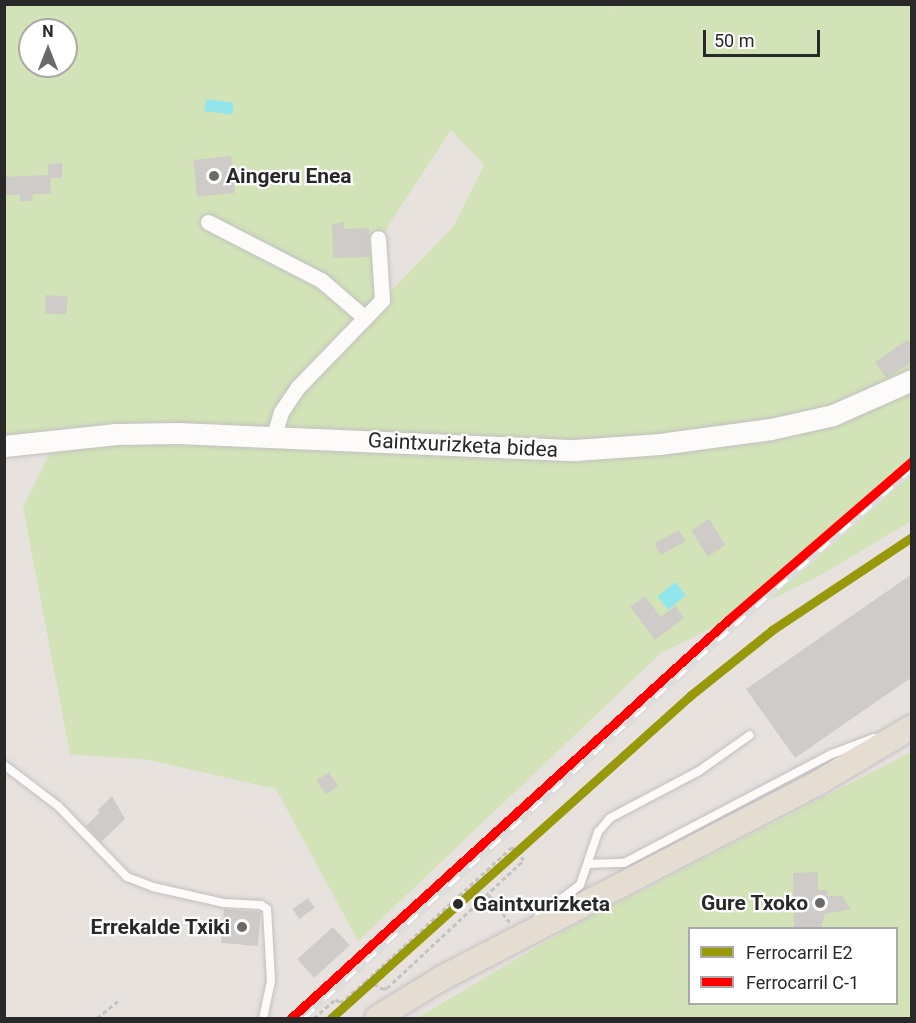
<!DOCTYPE html>
<html>
<head>
<meta charset="utf-8">
<style>
	body { margin:0 }
	#map { position:relative; width:916px; height:1023px; overflow:hidden; background:#e8e2df; font-family:Roboto,sans-serif }
	div>[style] { position:absolute }
	.green>* { inset:0; background:#d2e3b7 }
	.water>* { inset:0; background:#92e5ea; transform-origin:0 0 }
	.building>* { inset:0; background:#cfcbc8; transform-origin:0 0 }
	.path>* { height:3px; margin-top:-1.5px; transform-origin:0; background:repeating-linear-gradient(90deg,#c3c2c2 0 4.5px,transparent 0 7.5px) }
	.roads { filter:drop-shadow(0 0 2px #c1c0c1) drop-shadow(0 0 2px #c1c0c1) }
	.lane>* { height:8px; margin:-4px; padding:0 4px; transform-origin:4px; border-radius:4px; background:#fcfbfa }
	.street>* { height:15px; margin:-7.5px; padding:0 7.5px; transform-origin:7.5px; border-radius:7.5px; background:#fcfbfa }
	.secondary>* { height:21px; margin:-10.5px; padding:0 10.5px; transform-origin:10.5px; border-radius:10.5px; background:#fcfbfa }
	.primary>* { height:24px; margin:-12px; padding:0 12px; transform-origin:12px; border-radius:12px; background:#e6ddd2 }
	.rail>* { height:7px; margin-top:-3.5px; transform-origin:0; background:repeating-linear-gradient(90deg,#fff 0 14px,#ddddde 0 28px); box-sizing:border-box; border-block:2px solid #ddddde }
	.rail-1>* { height:9px; margin:-4.5px; padding:0 4.5px; transform-origin:4.5px; border-radius:4.5px; background:#97990a }
	.rail-2>* { height:9px; margin:-4.5px; padding:0 4.5px; transform-origin:4.5px; border-radius:4.5px; background:#f00 }
	.dots>* { width:16px; height:16px; translate:-50% -50%; box-sizing:border-box; border:3px solid #fff; border-radius:50% }
	span { translate:-50% -50%; white-space:nowrap; text-align:center; line-height:1.15; -webkit-text-stroke:4.5px #fff; paint-order:stroke }
	.poi-label { font-size:21px; color:#292929; font-weight:700 }
	.left { translate:0 -50%; text-align:left }
	.right { translate:-100% -50%; text-align:right }
	.street-label { font-size:21px; color:#292929 }
	.stop-label { font-size:21px; color:#292929; font-weight:700 }
	.frame { position:absolute; inset:0; border:6px solid #292929; pointer-events:none }
	.legend { position:absolute; left:688px; top:927px; width:210px; height:78px; box-sizing:border-box; background:#fff; border:2px solid #a9a9a9; margin:0; padding:8px 10px; list-style:none; font-size:18px; color:#292929 }
	.legend li { display:flex; align-items:center; gap:12px; height:30px }
	.legend b { width:30px; border:2px solid #a9a9a9 }
	.north { position:absolute; left:18px; top:18px; width:60px; height:60px; box-sizing:border-box; background:#fff; border:2px solid #a9a9a9; border-radius:50%; rotate:0deg; font-size:16px; font-weight:700; line-height:24px; text-align:center; color:#292929 }
	.north::after { content:''; display:block; margin:auto; width:21px; height:27px; background:#6c6a69; clip-path:polygon(50% 0,100% 100%,50% 72%,0 100%) }
	.scale { position:absolute; left:703px; top:30px; width:117px; height:27px; box-sizing:border-box; border:3px solid #292929; border-top:0; padding-left:8px; font-size:18px; line-height:21px; white-space:nowrap; color:#292929; -webkit-text-stroke:4px #fff; paint-order:stroke }
</style>
</head>
<body>
<div id="map">
	<div class="green">
		<div style="clip-path:polygon(evenodd,615px 4px,615px 15px,616px 4px,911px 5px,911px 521px,821px 575px,661px 653px,358px 941px,276px 789px,149px 760px,70px 754px,23px 507px,55px 443px,5px 445px,4px 5px,615px 4px,30px 30px,66px 30px,66px 66px,30px 66px,30px 30px,615px 4px,451px 130px,484px 165px,453px 227px,387px 295px,384px 232px,451px 130px)"></div>
		<div style="clip-path:polygon(evenodd,911px 752px,911px 1018px,417px 1018px,564px 931px,911px 752px,690px 928px,896px 928px,896px 1004px,690px 1004px,690px 928px)"></div>
	</div>
	<div class="water">
		<div style="left:206px;top:99px;width:28px;height:12px;rotate:8deg"></div>
		<div style="left:675px;top:582px;width:17px;height:23px;rotate:50deg"></div>
	</div>
	<div class="building">
		<div style="left:231px;top:156px;width:37px;height:38px;rotate:84deg"></div>
		<div style="clip-path:polygon(62px 163px,62px 178px,50px 178px,51px 194px,32px 194px,33px 201px,20px 201px,20px 195px,4px 195px,4px 177px,48px 175px,48px 164px)"></div>
		<div style="clip-path:polygon(344px 222px,344px 229px,369px 228px,369px 257px,333px 258px,332px 224px)"></div>
		<div style="left:46px;top:295px;width:22px;height:18px;rotate:5deg"></div>
		<div style="clip-path:polygon(907px 340px,912px 346px,912px 362px,886px 378px,875px 362px)"></div>
		<div style="left:709px;top:519px;width:31px;height:21px;rotate:58deg"></div>
		<div style="left:679px;top:530px;width:13px;height:28px;rotate:61deg"></div>
		<div style="clip-path:polygon(912px 574px,912px 677px,795px 758px,746px 689px)"></div>
		<div style="clip-path:polygon(645px 596px,661px 617px,675px 606px,684px 618px,655px 640px,630px 607px)"></div>
		<div style="left:329px;top:772px;width:17px;height:15px;rotate:57deg"></div>
		<div style="clip-path:polygon(112px 796px,125px 819px,101px 842px,86px 826px,100px 812px,98px 810px)"></div>
		<div style="clip-path:polygon(818px 872px,818px 890px,827px 890px,827px 896px,842px 896px,851px 909px,825px 914px,821px 928px,794px 928px,793px 873px)"></div>
		<div style="left:308px;top:898px;width:12px;height:19px;rotate:55deg"></div>
		<div style="left:224px;top:909px;width:37px;height:34px;rotate:5deg"></div>
		<div style="left:333px;top:927px;width:25px;height:48px;rotate:48deg"></div>
	</div>
	<div class="path">
		<div style="left:489px;top:895px;width:34px;rotate:53deg"></div>
		<div style="left:97px;top:1018px;width:28px;rotate:-39deg"></div>
		<div style="left:314px;top:1018px;width:29px;rotate:-41deg"></div>
		<div style="left:336px;top:999px;width:6px;rotate:45deg"></div>
		<div style="left:340px;top:1003px;width:35px;rotate:-40deg"></div>
		<div style="left:367px;top:980px;width:18px;rotate:29deg"></div>
		<div style="left:383px;top:989px;width:4px;rotate:-14deg"></div>
		<div style="left:387px;top:988px;width:187px;rotate:-43.1deg"></div>
		<div style="left:524px;top:860px;width:18px;rotate:-133deg"></div>
		<div style="left:512px;top:847px;width:197px;rotate:137.5deg"></div>
	</div>
	<div class="roads">
		<div class="lane">
			<div style="left:4px;top:765px;width:68px;rotate:37.2deg"></div>
			<div style="left:58px;top:806px;width:99px;rotate:45.8deg"></div>
			<div style="left:127px;top:877px;width:28px;rotate:21deg"></div>
			<div style="left:153px;top:887px;width:73px;rotate:12.7deg"></div>
			<div style="left:224px;top:903px;width:37px;rotate:3deg"></div>
			<div style="left:261px;top:905px;width:7px;rotate:34deg"></div>
			<div style="left:267px;top:909px;width:72px;rotate:86.8deg"></div>
			<div style="left:271px;top:981px;width:38px;rotate:102deg"></div>
			<div style="left:588px;top:864px;width:36px;rotate:-2deg"></div>
			<div style="left:624px;top:863px;width:235px;rotate:-27.7deg"></div>
			<div style="left:832px;top:754px;width:45px;rotate:-20.9deg"></div>
			<div style="left:539px;top:916px;width:51px;rotate:-37.1deg"></div>
			<div style="left:580px;top:885px;width:56px;rotate:-71.2deg"></div>
			<div style="left:598px;top:832px;width:18px;rotate:-49deg"></div>
			<div style="left:610px;top:818px;width:101px;rotate:-27.8deg"></div>
			<div style="left:699px;top:771px;width:62px;rotate:-35.2deg"></div>
		</div>
		<div class="street">
			<div style="left:208px;top:222px;width:127px;rotate:27.2deg"></div>
			<div style="left:321px;top:280px;width:58px;rotate:40.8deg"></div>
			<div style="left:274px;top:435px;width:24px;rotate:-73deg"></div>
			<div style="left:281px;top:412px;width:30px;rotate:-56deg"></div>
			<div style="left:298px;top:387px;width:121px;rotate:-46deg"></div>
			<div style="left:382px;top:300px;width:62px;rotate:-93.7deg"></div>
		</div>
		<div class="secondary">
			<div style="left:4px;top:446px;width:113px;rotate:-6.1deg"></div>
			<div style="left:116px;top:434px;width:62px;rotate:-0.9deg"></div>
			<div style="left:178px;top:433px;width:397px;rotate:2.5deg"></div>
			<div style="left:575px;top:450px;width:85px;rotate:-4deg"></div>
			<div style="left:660px;top:444px;width:112px;rotate:-7.7deg"></div>
			<div style="left:771px;top:429px;width:64px;rotate:-12.7deg"></div>
			<div style="left:833px;top:415px;width:86px;rotate:-23.9deg"></div>
		</div>
		<div class="primary">
			<div style="left:377px;top:1018px;width:76px;rotate:-31.6deg"></div>
			<div style="left:442px;top:978px;width:424px;rotate:-27.4deg"></div>
			<div style="left:818px;top:783px;width:109px;rotate:-30.8deg"></div>
		</div>
	</div>
	<div class="rail">
		<div style="left:304px;top:1018px;width:583px;rotate:-42.36deg"></div>
		<div style="left:735px;top:625px;width:236px;rotate:-41.4deg"></div>
	</div>
	<div class="rail-1">
		<div style="left:331px;top:1018px;width:484px;rotate:-41.9deg"></div>
		<div style="left:691px;top:695px;width:104px;rotate:-38.7deg"></div>
		<div style="left:772px;top:630px;width:168px;rotate:-33.6deg"></div>
	</div>
	<div class="rail-2">
		<div style="left:291px;top:1018px;width:591px;rotate:-42.33deg"></div>
		<div style="left:728px;top:620px;width:243px;rotate:-40.8deg"></div>
	</div>
	<div class="dots">
		<div style="left:214px;top:176px;background:#6c6a69"></div>
		<div style="left:820px;top:903px;background:#6c6a69"></div>
		<div style="left:458px;top:904px;background:#292929"></div>
		<div style="left:242px;top:927px;background:#6c6a69"></div>
	</div>
	<div class="poi-label">
		<span class="left" style="left:226px;top:176px">Aingeru Enea</span>
		<span class="right" style="left:808px;top:903px">Gure Txoko</span>
		<span class="right" style="left:230px;top:927px">Errekalde Txiki</span>
	</div>
	<div class="street-label">
		<span style="left:463px;top:445px;rotate:3deg">Gaintxurizketa bidea</span>
	</div>
	<div class="stop-label">
		<span class="left" style="left:473px;top:904px">Gaintxurizketa</span>
	</div>
	<div class="frame"></div>
	<ul class="legend">
	<li><b style="height:8px;background:#97990a"></b>Ferrocarril E2</li>
	<li><b style="height:8px;background:#f00"></b>Ferrocarril C-1</li>
	</ul>
	<div class="north">N</div>
	<div class="scale">50 m</div>
</div>
</body>
</html>
